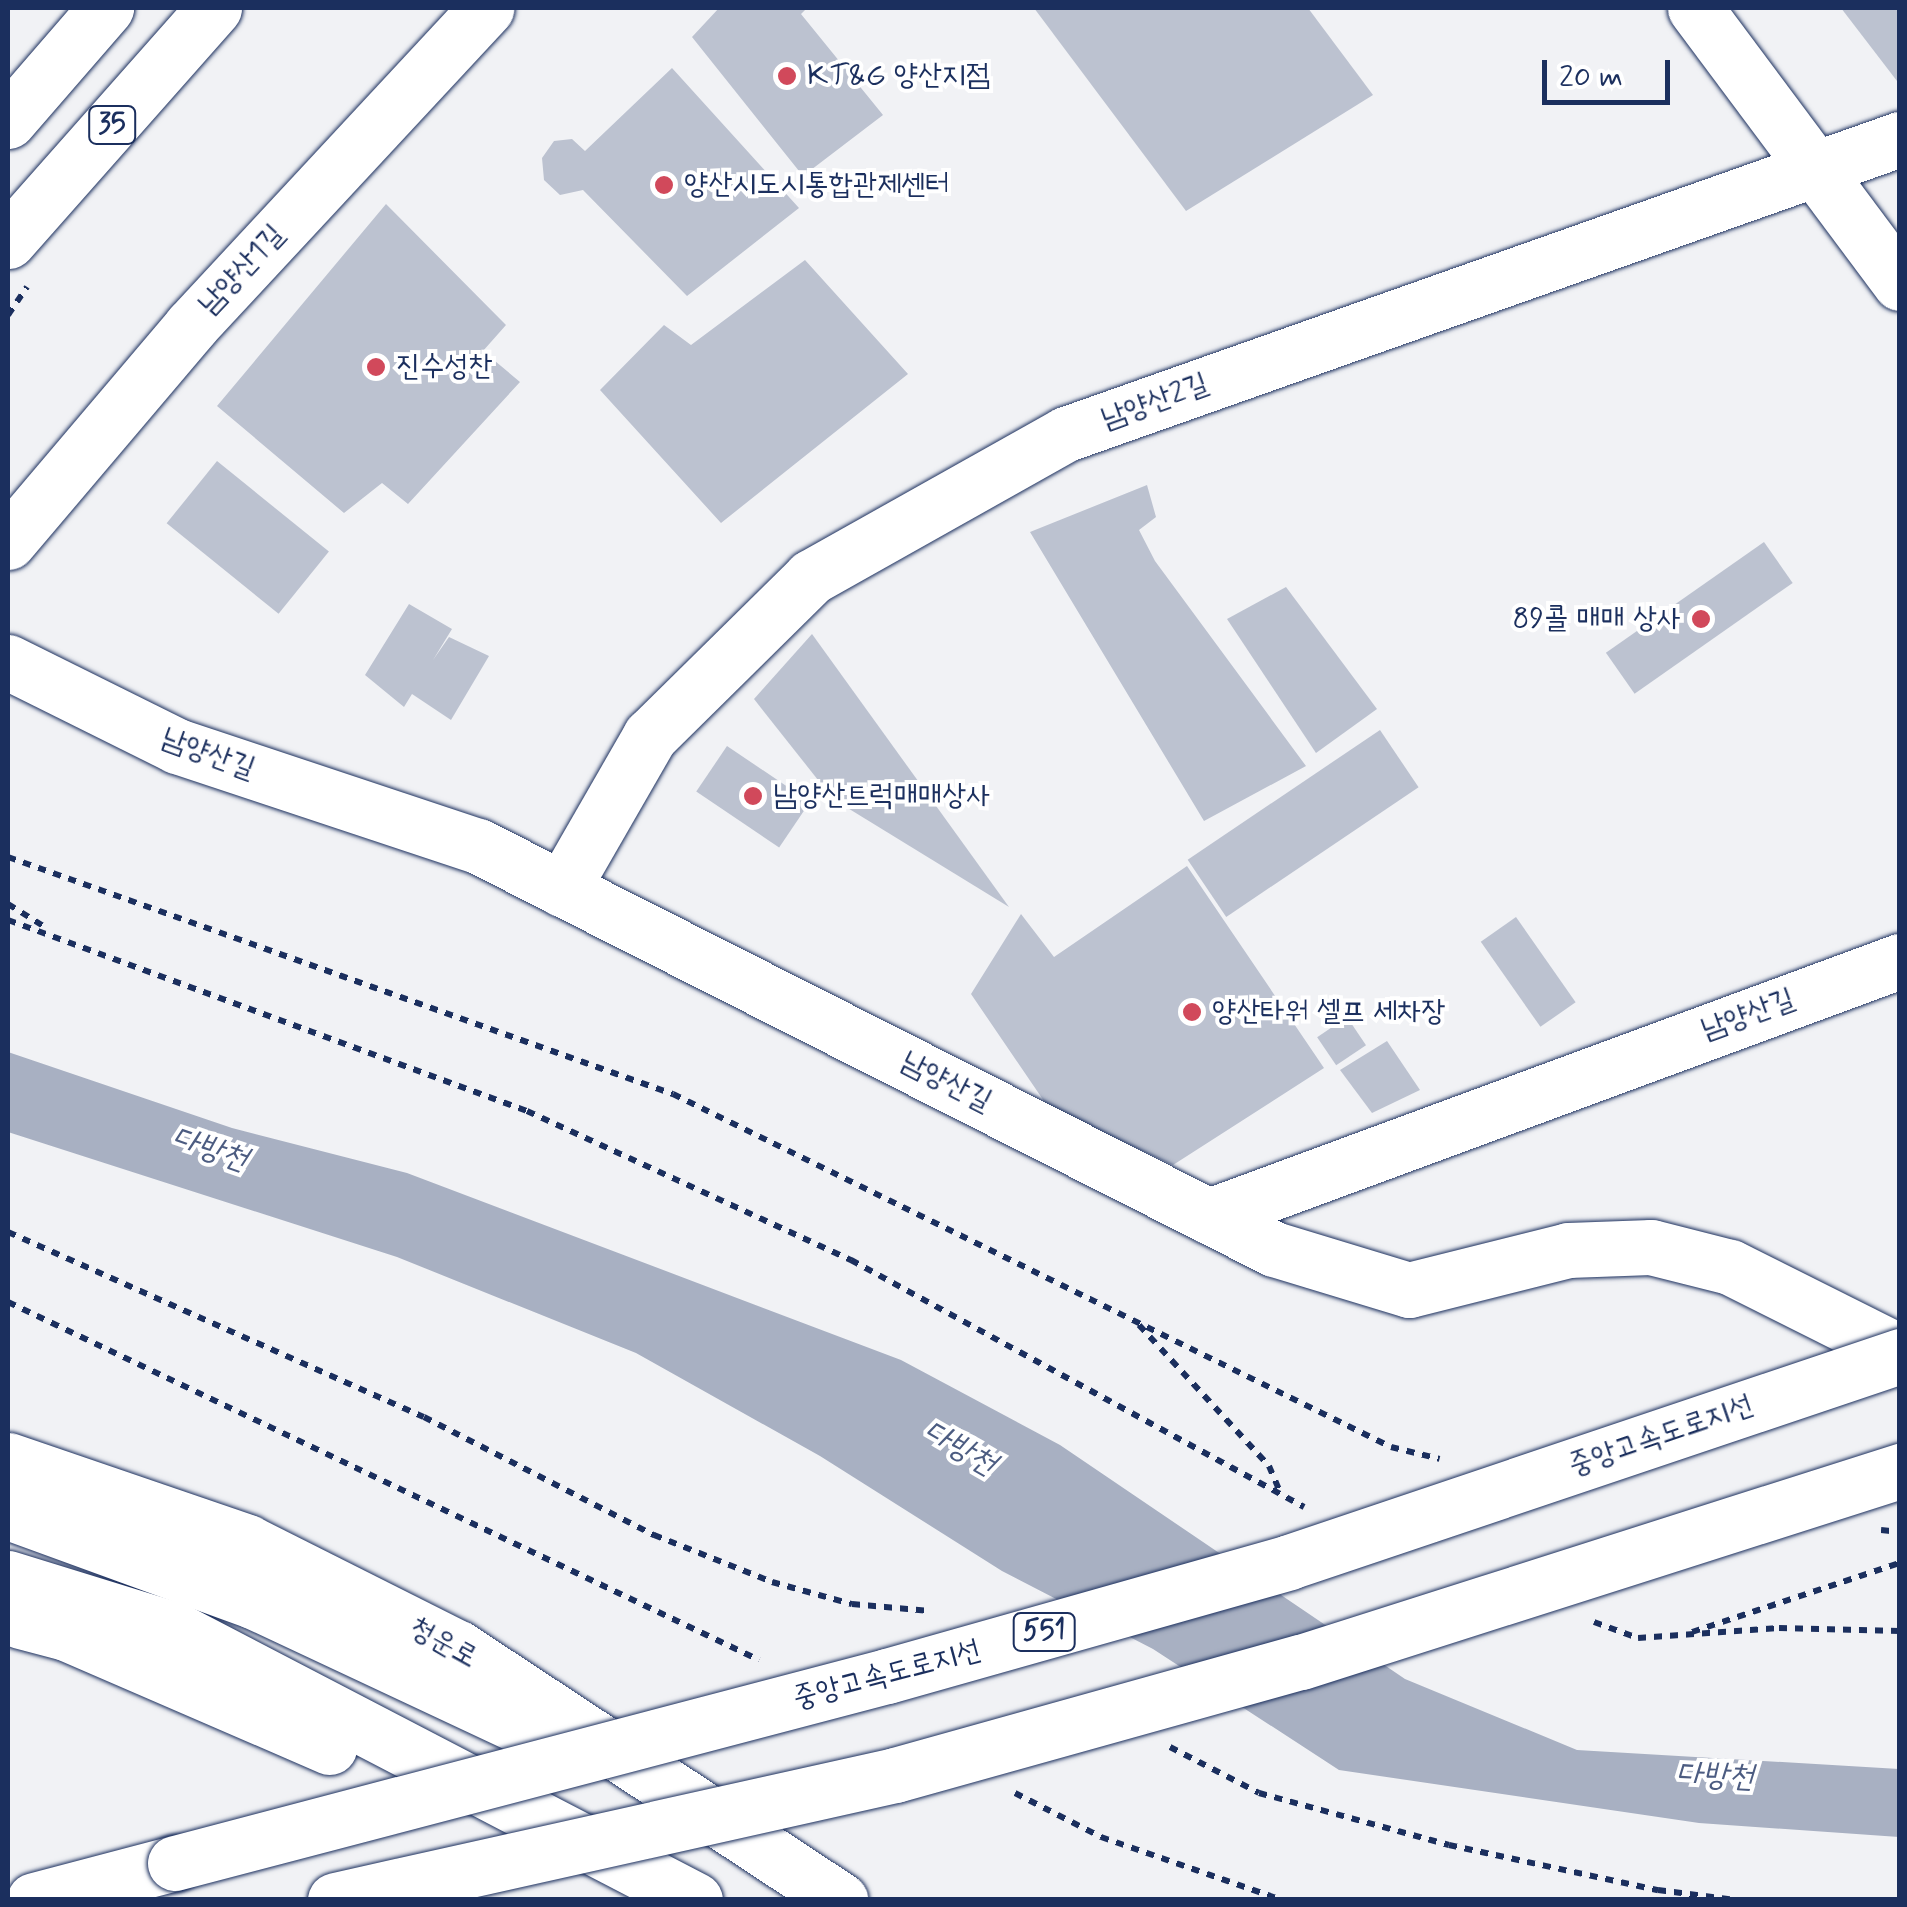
<!DOCTYPE html>
<html>
<head>
<meta charset="utf-8">
<style>
	body { margin:0 }
	#map { position:relative; width:1907px; height:1907px; overflow:hidden; background:#f1f2f5; font-family:Mynerve,"Poor Story",sans-serif }
	div>[style] { position:absolute }
	.water>* { inset:0; background:#a8b0c2 }
	.building>* { inset:0; background:#bcc2d0; transform-origin:0 0 }
	.path>* { height:6px; margin-top:-3px; transform-origin:0; background:repeating-linear-gradient(90deg,#1b2f5e 0 8px,transparent 0 16px) }
	.roads { filter:drop-shadow(0 0 2px #1b2f5e) drop-shadow(0 0 2px #1b2f5e) }
	.minor>* { height:55px; margin:-27.5px; padding:0 27.5px; transform-origin:27.5px; border-radius:27.5px; background:#fff }
	.major>* { height:55px; margin:-27.5px; padding:0 27.5px; transform-origin:27.5px; border-radius:27.5px; background:#fff }
	.highway>* { height:55px; margin:-27.5px; padding:0 27.5px; transform-origin:27.5px; border-radius:27.5px; background:#fff }
	.bridges { filter:drop-shadow(0 0 2px #1b2f5e) drop-shadow(0 0 2px #1b2f5e) }
	.highway-bridge>* { height:55px; margin:-27.5px; padding:0 27.5px; transform-origin:27.5px; border-radius:27.5px; background:#fff }
	.dots>* { width:28px; height:28px; translate:-50% -50%; box-sizing:border-box; border:5px solid #fff; border-radius:50% }
	span { translate:-50% -50%; white-space:nowrap; text-align:center; line-height:1.15; -webkit-text-stroke:8px #fff; paint-order:stroke }
	.shield-label span { padding:2px 8px; background:#fff; border:2px solid; border-radius:8px; -webkit-text-stroke-width:0 }
	.shield-label { font-size:28px; color:#1b2f5e; font-weight:700 }
	.poi-label { font-size:30px; color:#1b2f5e }
	.left { translate:0 -50%; text-align:left }
	.right { translate:-100% -50%; text-align:right }
	.street-label { font-size:30px; color:#1b2f5e }
	.water-label { font-size:32px; color:#4c5c81; font-style:italic }
	.frame { position:absolute; inset:0; border:10px solid #1b2f5e; pointer-events:none }
	.scale { position:absolute; left:1542px; top:60px; width:128px; height:45px; box-sizing:border-box; border:5px solid #1b2f5e; border-top:0; padding-left:12px; font-size:30px; line-height:35px; white-space:nowrap; color:#1b2f5e; -webkit-text-stroke:8px #fff; paint-order:stroke }
</style>
</head>
<body>
<div id="map">
	<div class="water">
		<div style="clip-path:polygon(8px 1052px,232px 1128px,407px 1173px,901px 1360px,1060px 1445px,1405px 1679px,1577px 1750px,1899px 1769px,1899px 1837px,1699px 1823px,1339px 1770px,1153px 1649px,1002px 1571px,820px 1456px,636px 1353px,397px 1257px,8px 1132px)"></div>
	</div>
	<div class="building">
		<div style="clip-path:polygon(719px 8px,807px 8px,801px 14px,883px 115px,803px 176px,692px 37px)"></div>
		<div style="clip-path:polygon(1034px 8px,1308px 8px,1373px 95px,1186px 211px)"></div>
		<div style="clip-path:polygon(1841px 8px,1900px 8px,1897px 81px)"></div>
		<div style="clip-path:polygon(672px 68px,799px 208px,687px 296px,583px 190px,560px 195px,544px 180px,542px 158px,554px 141px,572px 139px,585px 151px)"></div>
		<div style="clip-path:polygon(386px 204px,506px 325px,483px 351px,520px 382px,408px 504px,382px 483px,344px 513px,217px 406px)"></div>
		<div style="clip-path:polygon(805px 260px,908px 374px,721px 523px,600px 390px,664px 325px,691px 345px)"></div>
		<div style="left:217px;top:461px;width:144px;height:80px;rotate:39deg"></div>
		<div style="clip-path:polygon(1147px 485px,1156px 517px,1139px 530px,1155px 561px,1306px 766px,1204px 821px,1030px 532px)"></div>
		<div style="left:1764px;top:542px;width:50px;height:193px;rotate:55deg"></div>
		<div style="clip-path:polygon(1286px 587px,1377px 709px,1316px 753px,1227px 619px)"></div>
		<div style="clip-path:polygon(409px 604px,452px 629px,433px 660px,449px 637px,489px 656px,451px 720px,412px 694px,404px 707px,365px 675px)"></div>
		<div style="clip-path:polygon(812px 634px,1009px 907px,833px 799px,754px 699px)"></div>
		<div style="left:1380px;top:730px;width:69px;height:232px;rotate:56deg"></div>
		<div style="left:727px;top:746px;width:100px;height:55px;rotate:34deg"></div>
		<div style="clip-path:polygon(1187px 866px,1324px 1068px,1173px 1165px,1048px 1107px,971px 994px,1021px 914px,1054px 957px)"></div>
		<div style="left:1516px;top:917px;width:104px;height:43px;rotate:55deg"></div>
		<div style="left:1347px;top:1017px;width:34px;height:36px;rotate:56deg"></div>
		<div style="clip-path:polygon(1387px 1041px,1420px 1090px,1372px 1113px,1340px 1070px)"></div>
	</div>
	<div class="path">
		<div style="left:8px;top:315px;width:34px;rotate:-56deg"></div>
		<div style="left:8px;top:857px;width:706px;rotate:19.62deg"></div>
		<div style="left:673px;top:1094px;width:800px;rotate:26.18deg"></div>
		<div style="left:1391px;top:1447px;width:50px;rotate:13.8deg"></div>
		<div style="left:8px;top:904px;width:44px;rotate:31.9deg"></div>
		<div style="left:8px;top:920px;width:553px;rotate:20.2deg"></div>
		<div style="left:527px;top:1111px;width:357px;rotate:24.7deg"></div>
		<div style="left:851px;top:1260px;width:516px;rotate:28.6deg"></div>
		<div style="left:8px;top:1232px;width:455px;rotate:24deg"></div>
		<div style="left:424px;top:1417px;width:259px;rotate:27.2deg"></div>
		<div style="left:654px;top:1535px;width:127px;rotate:21.7deg"></div>
		<div style="left:772px;top:1582px;width:83px;rotate:15.4deg"></div>
		<div style="left:852px;top:1604px;width:78px;rotate:5.1deg"></div>
		<div style="left:8px;top:1302px;width:832px;rotate:25.49deg"></div>
		<div style="left:1139px;top:1325px;width:192px;rotate:47.3deg"></div>
		<div style="left:1269px;top:1466px;width:30px;rotate:67deg"></div>
		<div style="left:1881px;top:1530px;width:19px;rotate:6deg"></div>
		<div style="left:1594px;top:1622px;width:47px;rotate:20deg"></div>
		<div style="left:1638px;top:1638px;width:141px;rotate:-4.1deg"></div>
		<div style="left:1779px;top:1628px;width:121px;rotate:1.4deg"></div>
		<div style="left:1692px;top:1632px;width:219px;rotate:-18.4deg"></div>
		<div style="left:1170px;top:1747px;width:100px;rotate:27.3deg"></div>
		<div style="left:1259px;top:1793px;width:197px;rotate:15.3deg"></div>
		<div style="left:1449px;top:1845px;width:214px;rotate:12.2deg"></div>
		<div style="left:1658px;top:1890px;width:78px;rotate:7.4deg"></div>
		<div style="left:1015px;top:1793px;width:97px;rotate:27.1deg"></div>
		<div style="left:1101px;top:1837px;width:192px;rotate:19.2deg"></div>
	</div>
	<div class="roads">
		<div class="minor">
			<div style="left:1695px;top:8px;width:343px;rotate:53.3deg"></div>
			<div style="left:8px;top:542px;width:283px;rotate:-49.7deg"></div>
			<div style="left:191px;top:326px;width:434px;rotate:-47.1deg"></div>
			<div style="left:8px;top:662px;width:189px;rotate:26.4deg"></div>
			<div style="left:177px;top:746px;width:317px;rotate:18.4deg"></div>
			<div style="left:478px;top:846px;width:892px;rotate:26.85deg"></div>
			<div style="left:1274px;top:1249px;width:141px;rotate:16.9deg"></div>
			<div style="left:1409px;top:1290px;width:164px;rotate:-14.1deg"></div>
			<div style="left:1568px;top:1250px;width:83px;rotate:-2.1deg"></div>
			<div style="left:1651px;top:1247px;width:81px;rotate:14.2deg"></div>
			<div style="left:1730px;top:1267px;width:190px;rotate:26.6deg"></div>
			<div style="left:562px;top:889px;width:177px;rotate:-60.1deg"></div>
			<div style="left:650px;top:736px;width:226px;rotate:-44.6deg"></div>
			<div style="left:811px;top:577px;width:292px;rotate:-29.3deg"></div>
			<div style="left:1066px;top:434px;width:885px;rotate:-19.48deg"></div>
			<div style="left:1209px;top:1216px;width:737px;rotate:-20.26deg"></div>
		</div>
		<div class="major">
			<div style="left:8px;top:121px;width:150px;rotate:-49.1deg"></div>
			<div style="left:8px;top:241px;width:311px;rotate:-48.5deg"></div>
			<div style="left:8px;top:1460px;width:253px;rotate:18.9deg"></div>
			<div style="left:247px;top:1542px;width:236px;rotate:26.7deg"></div>
			<div style="left:458px;top:1648px;width:458px;rotate:33.4deg"></div>
			<div style="left:8px;top:1512px;width:261px;rotate:20deg"></div>
			<div style="left:253px;top:1601px;width:309px;rotate:25.1deg"></div>
			<div style="left:8px;top:1578px;width:176px;rotate:17.2deg"></div>
			<div style="left:176px;top:1630px;width:585px;rotate:27.48deg"></div>
			<div style="left:20px;top:1621px;width:48px;rotate:14.6deg"></div>
			<div style="left:66px;top:1633px;width:287px;rotate:23.4deg"></div>
		</div>
		<div class="highway">
			<div style="left:34px;top:1900px;width:146px;rotate:-14.7deg"></div>
		</div>
	</div>
	<div class="bridges">
		<div class="highway-bridge">
			<div style="left:175px;top:1863px;width:736px;rotate:-14.72deg"></div>
			<div style="left:887px;top:1676px;width:418px;rotate:-15.8deg"></div>
			<div style="left:1289px;top:1562px;width:645px;rotate:-18.63deg"></div>
			<div style="left:335px;top:1900px;width:574px;rotate:-12.58deg"></div>
			<div style="left:895px;top:1775px;width:421px;rotate:-15.6deg"></div>
			<div style="left:1301px;top:1662px;width:629px;rotate:-17.69deg"></div>
		</div>
	</div>
	<div class="dots">
		<div style="left:787px;top:76px;background:#d1495b"></div>
		<div style="left:664px;top:185px;background:#d1495b"></div>
		<div style="left:376px;top:367px;background:#d1495b"></div>
		<div style="left:1701px;top:619px;background:#d1495b"></div>
		<div style="left:753px;top:796px;background:#d1495b"></div>
		<div style="left:1192px;top:1012px;background:#d1495b"></div>
	</div>
	<div class="shield-label">
		<span style="left:112px;top:125px">35</span>
		<span style="left:1044px;top:1632px">551</span>
	</div>
	<div class="poi-label">
		<span class="left" style="left:807px;top:76px">KT&amp;G 양산지점</span>
		<span class="left" style="left:684px;top:185px">양산시도시통합관제센터</span>
		<span class="left" style="left:396px;top:367px">진수성찬</span>
		<span class="right" style="left:1681px;top:619px">89콜 매매 상사</span>
		<span class="left" style="left:773px;top:796px">남양산트럭매매상사</span>
		<span class="left" style="left:1212px;top:1012px">양산타워 셀프 세차장</span>
	</div>
	<div class="street-label">
		<span style="left:242px;top:270px;rotate:-47deg">남양산1길</span>
		<span style="left:1155px;top:402px;rotate:-20deg">남양산2길</span>
		<span style="left:208px;top:754px;rotate:20deg">남양산길</span>
		<span style="left:1748px;top:1015px;rotate:-20deg">남양산길</span>
		<span style="left:946px;top:1082px;rotate:27deg">남양산길</span>
		<span style="left:1661px;top:1436px;rotate:-19deg">중앙고속도로지선</span>
		<span style="left:443px;top:1643px;rotate:29deg">청운로</span>
		<span style="left:887px;top:1675px;rotate:-15deg">중앙고속도로지선</span>
	</div>
	<div class="water-label">
		<span style="left:210px;top:1149px;rotate:19deg">다방천</span>
		<span style="left:960px;top:1448px;rotate:30deg">다방천</span>
		<span style="left:1715px;top:1776px;rotate:3deg">다방천</span>
	</div>
	<div class="frame"></div>
	<div class="scale">20 m</div>
</div>
</body>
</html>
